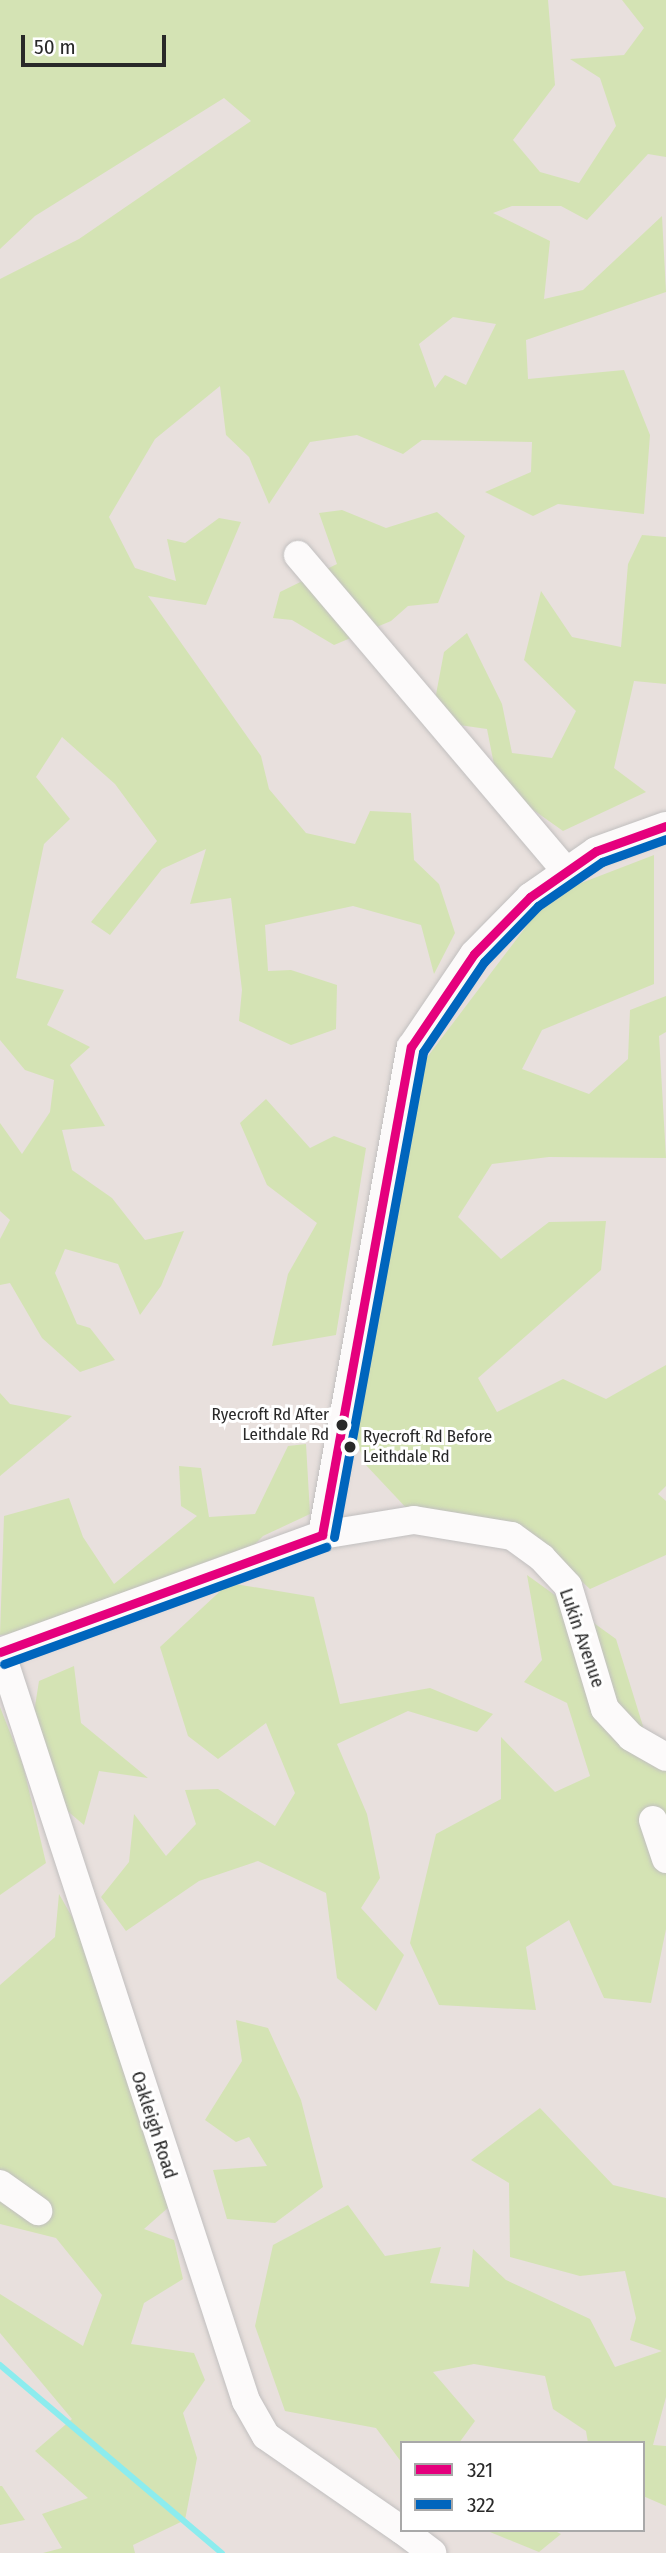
<!DOCTYPE html>
<html>
<head>
<meta charset="utf-8">
<style>
	body { margin:0 }
	#map { position:relative; width:666px; height:2553px; overflow:hidden; background:#e8e0dd; font-family:"Fira Sans Condensed",sans-serif }
	div>[style] { position:absolute }
	.green>* { inset:0; background:#d4e3b4 }
	.stream>* { height:6px; margin:-3px; padding:0 3px; transform-origin:3px; border-radius:3px; background:#8cecee }
	.roads { filter:drop-shadow(0 0 2px #c1bfbf) drop-shadow(0 0 2px #c1bfbf) }
	.minor>* { height:28px; margin:-14px; padding:0 14px; transform-origin:14px; border-radius:14px; background:#fcfafa }
	.bus-1>* { height:9px; margin:-4.5px; padding:0 4.5px; transform-origin:4.5px; border-radius:4.5px; background:#e5007d }
	.bus-2>* { height:9px; margin:-4.5px; padding:0 4.5px; transform-origin:4.5px; border-radius:4.5px; background:#0065bd }
	.dots>* { width:19px; height:19px; translate:-50% -50%; box-sizing:border-box; border:4px solid #fff; border-radius:50% }
	span { translate:-50% -50%; white-space:nowrap; text-align:center; line-height:1.15; -webkit-text-stroke:6px #fff; paint-order:stroke }
	.bus-label { font-size:17px; color:#292929 }
	.right { translate:-100% -50%; text-align:right }
	.left { translate:0 -50%; text-align:left }
	.street-label { font-size:19px; color:#292929 }
	.legend { position:absolute; left:400px; top:2441px; width:245px; height:91px; box-sizing:border-box; background:#fff; border:2px solid #a9a9a9; margin:0; padding:9px 12px; list-style:none; font-size:21px; color:#292929 }
	.legend li { display:flex; align-items:center; gap:14px; height:35px }
	.legend b { width:35px; border:2px solid #a9a9a9 }
	.scale { position:absolute; left:21px; top:35px; width:145px; height:32px; box-sizing:border-box; border:4px solid #292929; border-top:0; padding-left:9px; font-size:21px; line-height:24px; white-space:nowrap; color:#292929; -webkit-text-stroke:5px #fff; paint-order:stroke }
</style>
</head>
<body>
<div id="map">
	<div class="green">
		<div style="clip-path:polygon(evenodd,0 0,548px 0,555px 85px,513px 140px,540px 172px,579px 183px,616px 126px,600px 78px,570px 59px,624px 55px,644px 28px,622px 0,666px 0,666px 157px,648px 154px,587px 220px,561px 206px,512px 206px,493px 213px,550px 241px,544px 299px,583px 290px,662px 216px,666px 292px,526px 340px,528px 379px,624px 370px,650px 435px,644px 514px,558px 504px,533px 516px,485px 492px,531px 472px,532px 442px,422px 440px,403px 454px,357px 435px,310px 442px,269px 504px,249px 457px,226px 435px,220px 386px,155px 439px,109px 517px,135px 568px,176px 581px,167px 539px,185px 543px,219px 518px,241px 522px,206px 605px,148px 596px,261px 756px,269px 789px,306px 833px,355px 844px,370px 811px,411px 813px,414px 860px,439px 884px,455px 933px,434px 974px,421px 925px,353px 906px,265px 925px,268px 971px,291px 970px,337px 985px,336px 1029px,291px 1045px,239px 1021px,242px 990px,231px 898px,190px 904px,206px 849px,162px 869px,110px 935px,91px 922px,157px 841px,115px 784px,62px 737px,36px 777px,70px 819px,44px 844px,16px 978px,64px 990px,47px 1025px,90px 1047px,70px 1065px,105px 1126px,62px 1130px,72px 1170px,112px 1198px,145px 1240px,184px 1231px,161px 1286px,140px 1315px,118px 1264px,65px 1249px,55px 1273px,77px 1324px,90px 1328px,115px 1360px,80px 1372px,42px 1338px,10px 1283px,0 1285px,0 1239px,10px 1220px,0 1211px,0 1123px,22px 1154px,50px 1112px,54px 1080px,25px 1070px,0 1040px,0 279px,79px 239px,251px 121px,224px 98px,35px 216px,0 249px,0 0,453px 317px,496px 324px,466px 385px,445px 375px,435px 388px,419px 344px,453px 317px)"></div>
		<div style="clip-path:polygon(342px 510px,386px 528px,437px 512px,465px 536px,438px 603px,408px 606px,391px 621px,334px 645px,292px 620px,273px 618px,280px 592px,337px 564px,319px 513px)"></div>
		<div style="clip-path:polygon(642px 535px,666px 537px,666px 684px,634px 681px,614px 768px,646px 792px,563px 831px,498px 785px,487px 729px,431px 721px,444px 652px,467px 633px,502px 704px,512px 753px,552px 758px,576px 711px,524px 660px,541px 591px,572px 637px,621px 647px,628px 564px)"></div>
		<div style="clip-path:polygon(654px 855px,654px 984px,542px 1030px,522px 1069px,589px 1094px,628px 1059px,630px 1010px,666px 996px,666px 1032px,659px 1036px,666px 1158px,549px 1157px,492px 1164px,458px 1217px,501px 1259px,549px 1222px,606px 1221px,601px 1270px,478px 1378px,497px 1412px,563px 1379px,606px 1399px,666px 1365px,666px 1486px,658px 1494px,666px 1501px,666px 1555px,590px 1589px,527px 1532px,454px 1512px,411px 1513px,364px 1463px,338px 1377px,359px 1345px,409px 1153px,422px 1064px,550px 895px)"></div>
		<div style="clip-path:polygon(266px 1099px,310px 1148px,334px 1136px,366px 1148px,336px 1335px,272px 1346px,288px 1274px,317px 1223px,267px 1185px,240px 1123px)"></div>
		<div style="clip-path:polygon(0 1393px,10px 1404px,72px 1416px,0 1476px)"></div>
		<div style="clip-path:polygon(306px 1444px,310px 1514px,263px 1536px,246px 1553px,30px 1633px,0 1635px,4px 1516px,69px 1498px,83px 1537px,114px 1584px,197px 1516px,181px 1506px,179px 1466px,201px 1468px,209px 1517px,255px 1514px,288px 1446px)"></div>
		<div style="clip-path:polygon(527px 1575px,616px 1639px,655px 1765px,666px 1771px,666px 1929px,651px 2003px,604px 1998px,569px 1920px,526px 1947px,536px 2010px,439px 2005px,410px 1943px,436px 1834px,501px 1799px,501px 1737px,555px 1792px,590px 1776px,567px 1703px,524px 1682px,542px 1660px)"></div>
		<div style="clip-path:polygon(229px 1583px,314px 1597px,340px 1704px,430px 1688px,493px 1714px,477px 1732px,408px 1711px,337px 1744px,367px 1814px,380px 1878px,361px 1908px,404px 1955px,376px 2011px,337px 1978px,326px 1893px,258px 1861px,199px 1881px,126px 1931px,101px 1897px,129px 1862px,134px 1814px,166px 1856px,196px 1824px,185px 1790px,218px 1789px,275px 1826px,295px 1793px,266px 1723px,218px 1759px,188px 1736px,160px 1647px)"></div>
		<div style="clip-path:polygon(74px 1666px,81px 1723px,148px 1778px,99px 1771px,84px 1825px,45px 1792px,32px 1725px,39px 1681px)"></div>
		<div style="clip-path:polygon(0 1707px,23px 1765px,46px 1863px,0 1895px)"></div>
		<div style="clip-path:polygon(59px 1894px,75px 1922px,170px 2206px,144px 2229px,174px 2240px,183px 2279px,144px 2303px,131px 2344px,194px 2353px,205px 2380px,183px 2413px,197px 2458px,185px 2520px,133px 2545px,135px 2553px,43px 2553px,62px 2548px,42px 2514px,88px 2498px,35px 2451px,72px 2419px,0 2333px,0 2294px,83px 2346px,102px 2295px,56px 2238px,0 2224px,0 1985px,55px 1937px)"></div>
		<div style="clip-path:polygon(236px 2020px,268px 2028px,301px 2100px,323px 2187px,275px 2223px,227px 2219px,213px 2170px,267px 2166px,249px 2137px,236px 2142px,205px 2120px,242px 2061px)"></div>
		<div style="clip-path:polygon(540px 2108px,613px 2185px,666px 2198px,666px 2397px,653px 2445px,666px 2446px,666px 2506px,643px 2496px,643px 2443px,588px 2443px,586px 2431px,553px 2409px,545px 2376px,474px 2364px,433px 2372px,475px 2421px,459px 2443px,402px 2443px,402px 2463px,376px 2428px,285px 2411px,255px 2326px,273px 2245px,348px 2205px,385px 2256px,441px 2247px,430px 2283px,469px 2287px,473px 2249px,506px 2280px,590px 2319px,615px 2367px,662px 2351px,630px 2340px,636px 2318px,625px 2271px,580px 2276px,510px 2257px,509px 2183px,471px 2160px)"></div>
		<div style="clip-path:polygon(0 2486px,2px 2486px,25px 2520px,0 2525px)"></div>
		<div style="clip-path:polygon(485px 2530px,553px 2530px,561px 2534px,539px 2552px)"></div>
	</div>
	<div class="stream">
		<div style="left:0;top:2365px;width:291px;rotate:40.3deg"></div>
	</div>
	<div class="roads">
		<div class="minor">
			<div style="left:298px;top:555px;width:412px;rotate:49.7deg"></div>
			<div style="left:322px;top:1535px;width:496px;rotate:-79.7deg"></div>
			<div style="left:411px;top:1047px;width:112px;rotate:-55.9deg"></div>
			<div style="left:474px;top:954px;width:80px;rotate:-45.5deg"></div>
			<div style="left:530px;top:897px;width:80px;rotate:-34.9deg"></div>
			<div style="left:596px;top:851px;width:74px;rotate:-19.7deg"></div>
			<div style="left:0;top:1652px;width:343px;rotate:-20deg"></div>
			<div style="left:322px;top:1535px;width:93px;rotate:-9.3deg"></div>
			<div style="left:414px;top:1520px;width:99px;rotate:9.3deg"></div>
			<div style="left:512px;top:1536px;width:37px;rotate:36deg"></div>
			<div style="left:542px;top:1558px;width:38px;rotate:47deg"></div>
			<div style="left:568px;top:1586px;width:128px;rotate:73.3deg"></div>
			<div style="left:605px;top:1709px;width:38px;rotate:47deg"></div>
			<div style="left:631px;top:1737px;width:40px;rotate:29.7deg"></div>
			<div style="left:1px;top:1652px;width:788px;rotate:71.89deg"></div>
			<div style="left:246px;top:2401px;width:40px;rotate:60.3deg"></div>
			<div style="left:266px;top:2436px;width:165px;rotate:34.7deg"></div>
			<div style="left:653px;top:1820px;width:41px;rotate:71.6deg"></div>
			<div style="left:0;top:2184px;width:47px;rotate:35.4deg"></div>
			<div style="left:402px;top:2530px;width:38px;rotate:37deg"></div>
		</div>
	</div>
	<div class="bus-1">
		<div style="left:322px;top:1535px;width:496px;rotate:-79.7deg"></div>
		<div style="left:411px;top:1047px;width:112px;rotate:-55.9deg"></div>
		<div style="left:474px;top:954px;width:80px;rotate:-45.5deg"></div>
		<div style="left:530px;top:897px;width:80px;rotate:-34.9deg"></div>
		<div style="left:596px;top:851px;width:74px;rotate:-19.7deg"></div>
		<div style="left:0;top:1652px;width:343px;rotate:-20deg"></div>
	</div>
	<div class="bus-2">
		<div style="left:334px;top:1537px;width:493px;rotate:-79.6deg"></div>
		<div style="left:423px;top:1052px;width:109px;rotate:-55.9deg"></div>
		<div style="left:484px;top:962px;width:78px;rotate:-46deg"></div>
		<div style="left:538px;top:906px;width:78px;rotate:-34.5deg"></div>
		<div style="left:602px;top:862px;width:68px;rotate:-19.8deg"></div>
		<div style="left:4px;top:1664px;width:343px;rotate:-20deg"></div>
	</div>
	<div class="dots">
		<div style="left:342px;top:1425px;background:#292929"></div>
		<div style="left:350px;top:1447px;background:#292929"></div>
	</div>
	<div class="bus-label">
		<span class="right" style="left:329px;top:1425px">Ryecroft Rd After<br>Leithdale Rd</span>
		<span class="left" style="left:363px;top:1447px">Ryecroft Rd Before<br>Leithdale Rd</span>
	</div>
	<div class="street-label">
		<span style="left:582px;top:1638px;rotate:71deg">Lukin Avenue</span>
		<span style="left:154px;top:2125px;rotate:72deg">Oakleigh Road</span>
	</div>
	<ul class="legend">
	<li><b style="height:9px;background:#e5007d"></b>321</li>
	<li><b style="height:9px;background:#0065bd"></b>322</li>
	</ul>
	<div class="scale">50 m</div>
</div>
</body>
</html>
